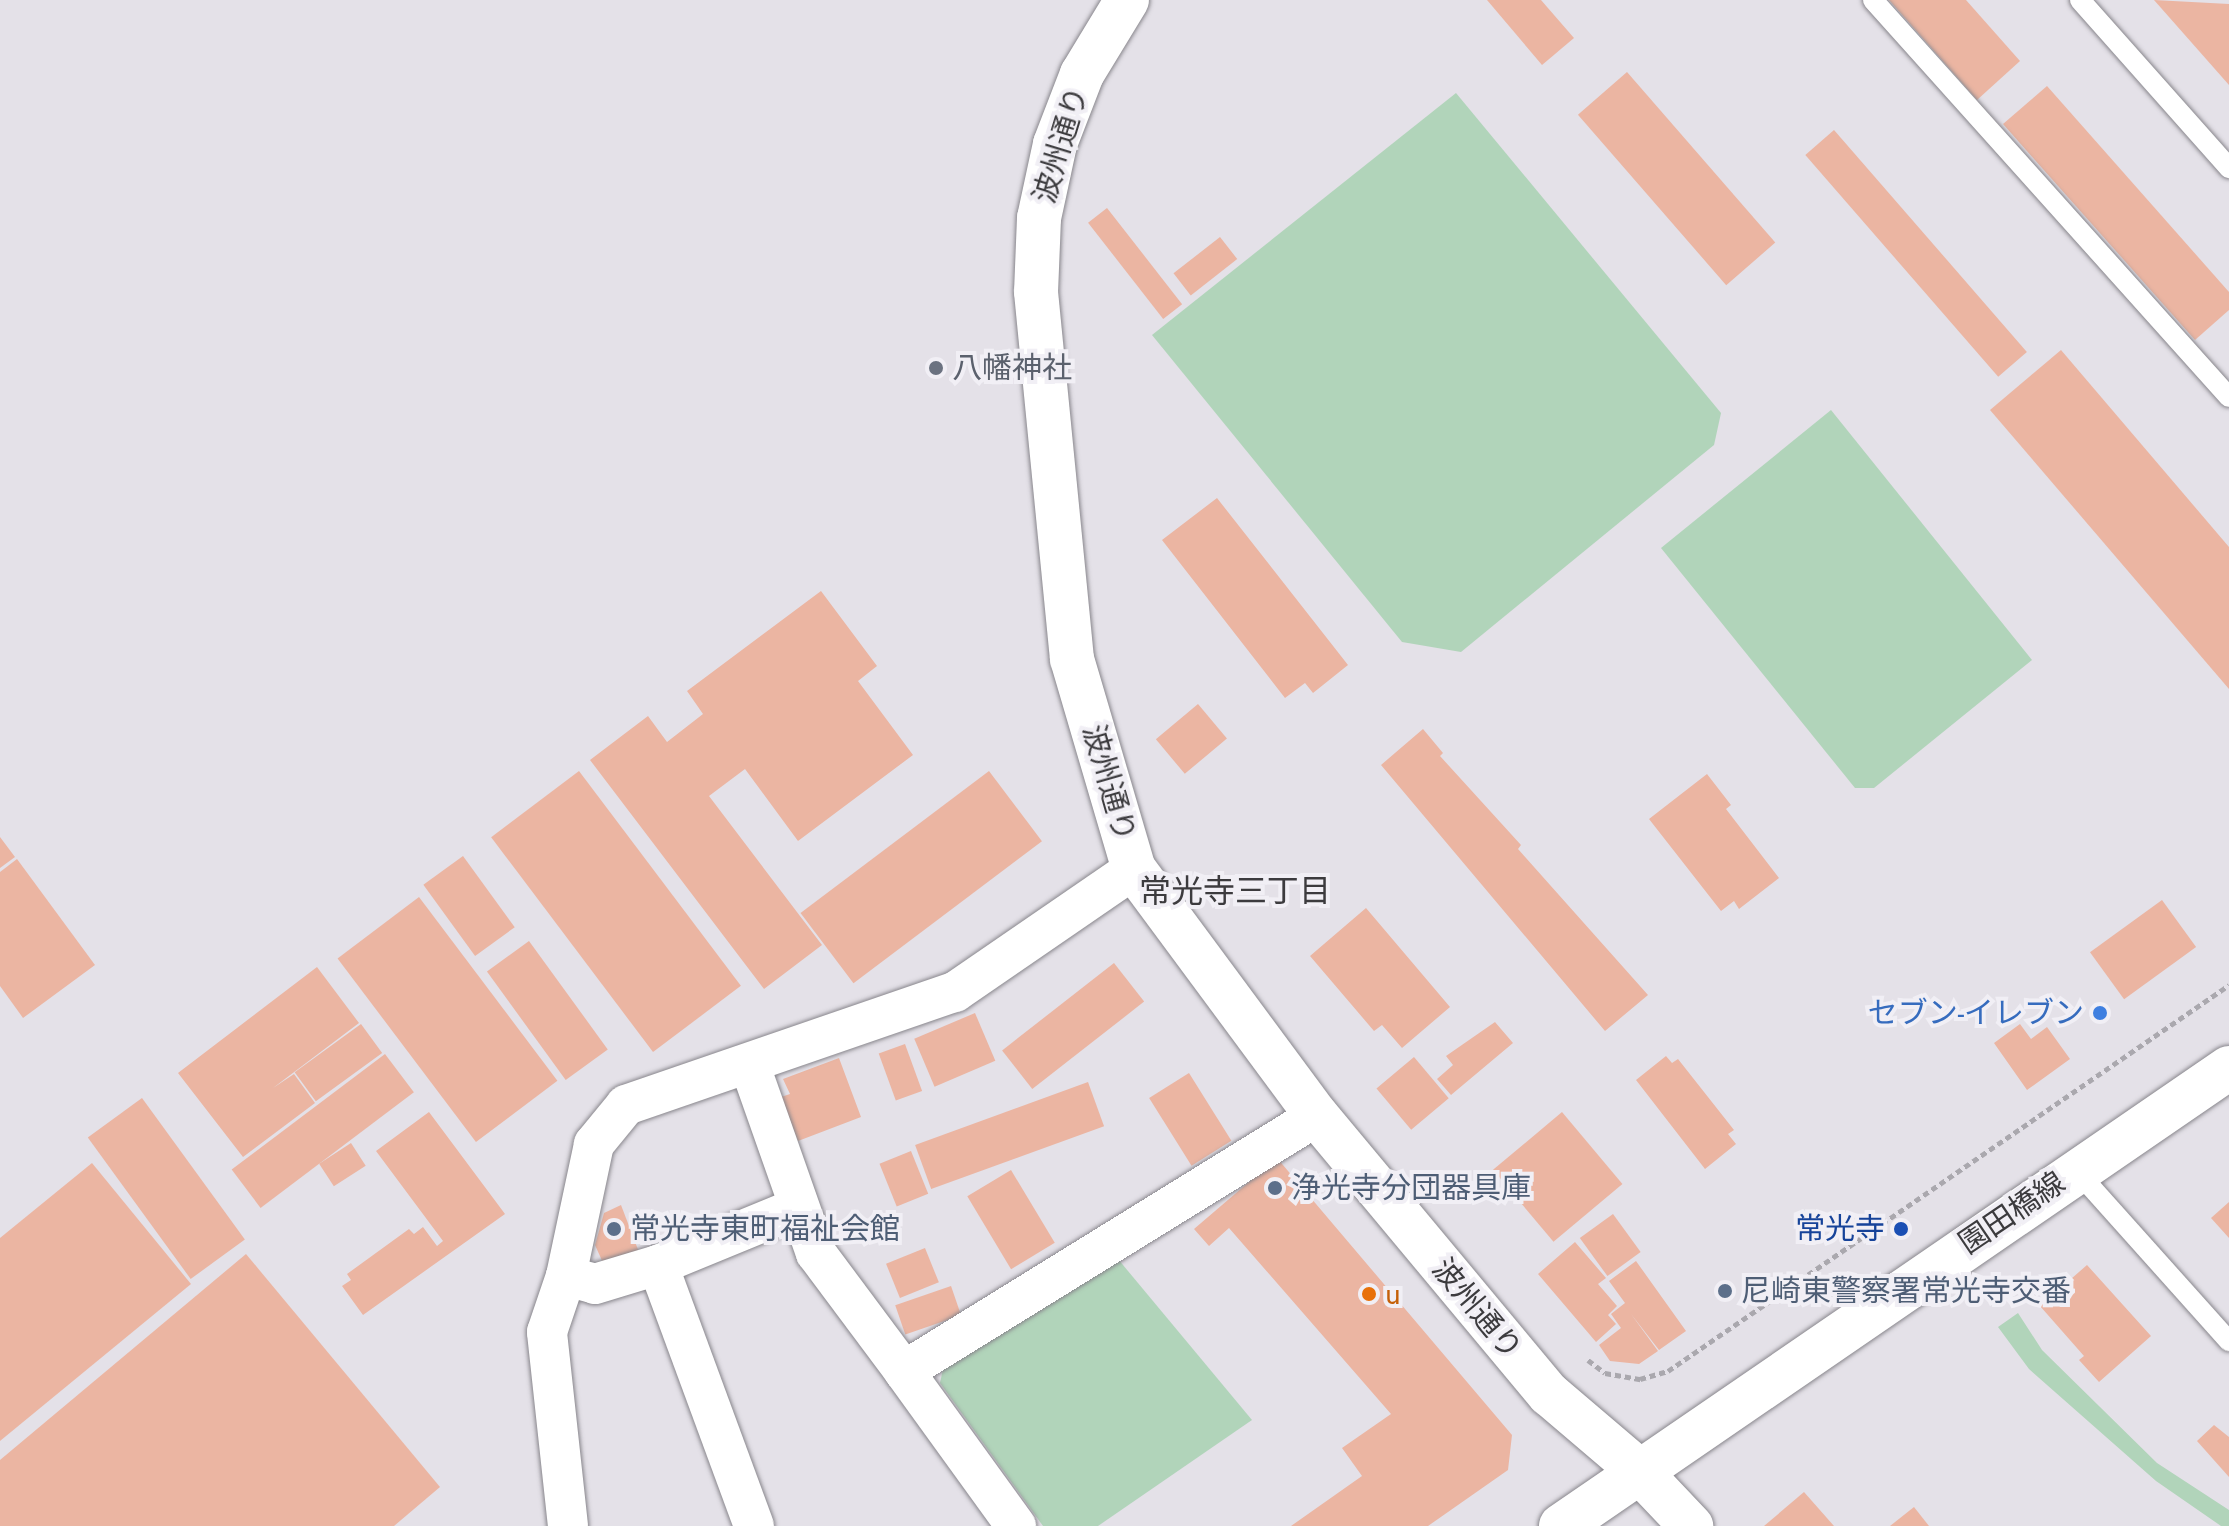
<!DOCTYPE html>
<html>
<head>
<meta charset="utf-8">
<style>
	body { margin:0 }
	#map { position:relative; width:2229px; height:1526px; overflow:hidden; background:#e4e1e8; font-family:Jost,"Noto Sans JP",sans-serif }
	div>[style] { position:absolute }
	.green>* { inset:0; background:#b1d4ba }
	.building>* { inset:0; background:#ebb5a2; transform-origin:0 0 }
	.path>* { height:5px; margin-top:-2.5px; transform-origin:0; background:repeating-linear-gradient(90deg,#aaa8ae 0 6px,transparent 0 10px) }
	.roads { filter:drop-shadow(0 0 2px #88868c) drop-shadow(0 0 2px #88868c) }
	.lane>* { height:20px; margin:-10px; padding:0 10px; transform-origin:10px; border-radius:10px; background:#fff }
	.street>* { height:40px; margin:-20px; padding:0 20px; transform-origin:20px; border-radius:20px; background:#fff }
	.secondary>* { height:44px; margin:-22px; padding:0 22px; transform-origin:22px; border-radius:22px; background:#fff }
	.dots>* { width:22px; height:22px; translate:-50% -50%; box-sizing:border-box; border:4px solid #f1eff5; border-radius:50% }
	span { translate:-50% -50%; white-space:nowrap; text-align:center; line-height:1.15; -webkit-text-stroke:8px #f1eff5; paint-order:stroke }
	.street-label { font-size:30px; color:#3c3b3e }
	.worship-label { font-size:30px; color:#5b616d }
	.left { translate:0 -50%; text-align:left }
	.shop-label { font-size:30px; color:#366cbe }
	.right { translate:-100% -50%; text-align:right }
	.service-label { font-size:30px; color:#4e5e75 }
	.transit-label { font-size:30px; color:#164399 }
	.food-label { font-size:30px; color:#c56008 }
	.neighbourhood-label { font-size:32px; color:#3c3b3e }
</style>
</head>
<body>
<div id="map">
	<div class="green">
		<div style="clip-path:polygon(1456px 93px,1721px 413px,1714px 445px,1461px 652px,1402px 642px,1152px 335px)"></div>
		<div style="clip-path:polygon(1831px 410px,2032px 660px,1874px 788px,1855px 788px,1661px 548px)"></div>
		<div style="clip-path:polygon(1118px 1259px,1252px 1420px,1098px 1526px,1043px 1526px,940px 1383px,943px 1369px)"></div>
		<div style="clip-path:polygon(2018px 1313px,2042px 1350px,2157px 1463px,2229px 1510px,2229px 1526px,2221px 1526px,2156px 1481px,2029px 1369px,1998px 1327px)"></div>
	</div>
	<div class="building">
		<div style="clip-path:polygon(1487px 0,1541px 0,1574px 38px,1542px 65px)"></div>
		<div style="clip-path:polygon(1889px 0,1966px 0,2020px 61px,1977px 100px)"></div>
		<div style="clip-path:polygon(2154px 0,2229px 4px,2229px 85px)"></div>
		<div style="left:1627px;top:72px;width:226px;height:65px;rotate:49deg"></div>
		<div style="clip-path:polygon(2047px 86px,2229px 292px,2229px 310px,2195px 340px,2003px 124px)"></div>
		<div style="left:1834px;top:130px;width:294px;height:38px;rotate:49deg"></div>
		<div style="left:1107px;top:208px;width:122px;height:24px;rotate:52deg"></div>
		<div style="left:1220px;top:237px;width:28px;height:59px;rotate:52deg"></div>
		<div style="clip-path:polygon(2061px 350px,2229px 547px,2229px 689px,1990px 410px)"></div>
		<div style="clip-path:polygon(1217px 498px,1348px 665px,1313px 693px,1305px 683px,1285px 698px,1162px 540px)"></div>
		<div style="clip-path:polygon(821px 591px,877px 666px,858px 681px,913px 755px,798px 841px,745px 769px,709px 796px,822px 945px,764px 989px,590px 760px,648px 716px,667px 742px,703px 714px,687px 691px)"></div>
		<div style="left:1198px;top:704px;width:45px;height:55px;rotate:50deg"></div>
		<div style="clip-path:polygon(1423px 729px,1443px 753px,1440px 756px,1521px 845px,1518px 849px,1648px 995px,1605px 1031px,1381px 765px)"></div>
		<div style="left:579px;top:771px;width:269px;height:110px;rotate:53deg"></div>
		<div style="left:989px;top:771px;width:88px;height:236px;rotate:53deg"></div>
		<div style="clip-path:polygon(1707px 774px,1731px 805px,1726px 809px,1779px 878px,1739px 909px,1734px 901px,1721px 911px,1649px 819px)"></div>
		<div style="clip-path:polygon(0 837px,15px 857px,0 868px)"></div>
		<div style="left:463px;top:856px;width:88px;height:49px;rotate:54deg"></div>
		<div style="clip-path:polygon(17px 859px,95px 965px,23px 1018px,0 986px,0 872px)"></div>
		<div style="left:419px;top:897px;width:230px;height:102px;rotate:53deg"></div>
		<div style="left:2162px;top:900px;width:58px;height:89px;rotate:54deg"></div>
		<div style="clip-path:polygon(1366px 908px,1450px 1007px,1402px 1048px,1382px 1025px,1374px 1031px,1310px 956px)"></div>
		<div style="left:529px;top:941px;width:134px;height:52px;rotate:54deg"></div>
		<div style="left:1114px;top:963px;width:49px;height:142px;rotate:52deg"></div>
		<div style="clip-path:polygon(317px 967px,359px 1023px,273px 1088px,294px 1074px,315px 1103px,243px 1157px,178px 1073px)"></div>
		<div style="left:975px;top:1013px;width:52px;height:66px;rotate:67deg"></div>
		<div style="clip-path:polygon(1495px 1022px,1513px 1043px,1451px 1095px,1437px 1079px,1453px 1065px,1446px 1056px)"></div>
		<div style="left:361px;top:1024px;width:36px;height:82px;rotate:54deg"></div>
		<div style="clip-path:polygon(2020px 1024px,2031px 1039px,2047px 1027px,2070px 1059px,2027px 1090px,1994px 1043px)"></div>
		<div style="left:905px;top:1044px;width:50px;height:28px;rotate:70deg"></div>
		<div style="left:385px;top:1054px;width:48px;height:192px;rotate:53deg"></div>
		<div style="clip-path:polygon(1666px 1056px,1672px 1063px,1678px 1059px,1734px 1130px,1728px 1134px,1736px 1144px,1705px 1169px,1636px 1080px)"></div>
		<div style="left:1414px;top:1057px;width:54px;height:49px;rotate:50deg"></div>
		<div style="clip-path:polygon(839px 1058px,861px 1117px,798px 1141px,781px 1097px,790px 1094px,783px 1079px)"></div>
		<div style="left:1189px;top:1073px;width:80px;height:47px;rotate:58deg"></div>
		<div style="left:1088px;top:1082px;width:47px;height:184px;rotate:70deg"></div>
		<div style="left:142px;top:1098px;width:175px;height:67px;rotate:54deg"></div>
		<div style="clip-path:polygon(429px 1112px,505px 1214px,363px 1315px,342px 1286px,351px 1280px,347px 1274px,409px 1229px,414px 1234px,423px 1227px,437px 1246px,443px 1241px,376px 1151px)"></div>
		<div style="left:1562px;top:1112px;width:94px;height:90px;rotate:50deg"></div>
		<div style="left:351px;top:1143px;width:27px;height:38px;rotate:57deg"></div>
		<div style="left:911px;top:1151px;width:46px;height:34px;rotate:68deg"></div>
		<div style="clip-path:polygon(1277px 1158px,1512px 1435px,1508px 1470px,1428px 1526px,1291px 1526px,1362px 1476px,1342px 1448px,1391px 1414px,1229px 1228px,1209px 1246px,1194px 1229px)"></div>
		<div style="clip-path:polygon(92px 1163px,191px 1284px,0 1441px,0 1238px)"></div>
		<div style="left:1011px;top:1170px;width:85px;height:51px;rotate:59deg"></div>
		<div style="clip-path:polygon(2229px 1202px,2229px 1238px,2211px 1218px)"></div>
		<div style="clip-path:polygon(621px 1205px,642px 1260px,608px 1274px,595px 1245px,604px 1213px)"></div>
		<div style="left:1613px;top:1214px;width:47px;height:41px;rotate:54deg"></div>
		<div style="clip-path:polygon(1575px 1242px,1606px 1278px,1598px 1284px,1617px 1306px,1608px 1315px,1616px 1324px,1596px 1342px,1538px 1274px)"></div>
		<div style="left:925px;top:1248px;width:37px;height:42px;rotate:68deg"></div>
		<div style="clip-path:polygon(246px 1254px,440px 1487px,394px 1526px,0 1526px,0 1460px)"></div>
		<div style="clip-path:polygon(1636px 1261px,1686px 1331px,1659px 1350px,1631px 1314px,1658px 1351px,1639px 1364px,1610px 1361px,1599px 1345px,1621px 1328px,1611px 1314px,1625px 1303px,1609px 1281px)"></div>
		<div style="clip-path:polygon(2087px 1265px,2151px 1336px,2099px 1382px,2079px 1360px,2084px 1356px,2040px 1306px)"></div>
		<div style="left:951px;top:1286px;width:31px;height:59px;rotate:71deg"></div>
		<div style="clip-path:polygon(2214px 1425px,2229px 1437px,2229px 1477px,2197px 1441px)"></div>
		<div style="clip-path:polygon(1804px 1492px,1834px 1526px,1764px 1526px)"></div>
		<div style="clip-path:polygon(1914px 1507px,1929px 1526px,1890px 1526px)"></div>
	</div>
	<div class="path">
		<div style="left:1588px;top:1360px;width:21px;rotate:37deg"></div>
		<div style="left:1605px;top:1373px;width:36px;rotate:10deg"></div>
		<div style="left:1640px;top:1379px;width:29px;rotate:-16deg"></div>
		<div style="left:1668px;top:1371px;width:681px;rotate:-34.53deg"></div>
	</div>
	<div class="roads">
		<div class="lane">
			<div style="left:1873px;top:0;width:533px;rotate:48.12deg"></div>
			<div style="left:2080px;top:0;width:225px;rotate:48.4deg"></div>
			<div style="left:2075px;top:1169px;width:231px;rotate:48.2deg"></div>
		</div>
		<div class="street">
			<div style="left:750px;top:1066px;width:198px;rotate:70.6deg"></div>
			<div style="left:816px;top:1253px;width:147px;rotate:53.3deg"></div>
			<div style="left:658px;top:1265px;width:278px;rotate:69.8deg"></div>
			<div style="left:566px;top:1276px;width:30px;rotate:15deg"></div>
			<div style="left:595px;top:1284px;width:66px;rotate:-16.8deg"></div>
			<div style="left:658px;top:1265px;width:150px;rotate:-22.3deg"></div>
			<div style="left:568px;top:1526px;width:195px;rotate:-96.2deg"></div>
			<div style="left:547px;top:1332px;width:59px;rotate:-71.3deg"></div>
			<div style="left:566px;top:1276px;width:135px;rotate:-78deg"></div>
			<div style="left:594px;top:1144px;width:50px;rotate:-50.6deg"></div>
			<div style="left:626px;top:1105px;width:348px;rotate:-19deg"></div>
			<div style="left:955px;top:992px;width:217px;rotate:-34.5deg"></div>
			<div style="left:1016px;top:1526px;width:191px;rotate:-125.9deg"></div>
			<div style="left:904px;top:1371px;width:485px;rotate:-31.7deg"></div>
		</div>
		<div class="secondary">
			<div style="left:1127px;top:0;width:87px;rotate:121.3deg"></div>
			<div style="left:1082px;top:74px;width:75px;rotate:111.1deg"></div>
			<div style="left:1055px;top:144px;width:76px;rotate:102.2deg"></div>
			<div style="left:1039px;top:218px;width:74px;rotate:92.3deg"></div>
			<div style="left:1036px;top:292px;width:369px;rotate:84.4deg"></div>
			<div style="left:1072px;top:659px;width:219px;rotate:73.6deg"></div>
			<div style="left:1134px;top:869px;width:307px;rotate:53.5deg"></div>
			<div style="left:1317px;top:1116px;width:362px;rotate:50.2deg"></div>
			<div style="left:1549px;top:1394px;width:116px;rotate:40.4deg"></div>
			<div style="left:1637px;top:1469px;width:79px;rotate:46.5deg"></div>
			<div style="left:1561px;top:1526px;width:810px;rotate:-34.44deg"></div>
		</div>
	</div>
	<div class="dots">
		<div style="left:936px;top:368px;background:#6b7280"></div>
		<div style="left:2100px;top:1013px;background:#3f7fe0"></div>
		<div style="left:1275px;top:1188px;background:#5c6f8a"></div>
		<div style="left:614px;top:1229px;background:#5c6f8a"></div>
		<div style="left:1901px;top:1229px;background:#1a4fb4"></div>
		<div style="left:1725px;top:1291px;background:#5c6f8a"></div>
		<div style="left:1369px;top:1294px;background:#e8710a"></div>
	</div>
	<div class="street-label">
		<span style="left:1061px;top:145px;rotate:-73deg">波州通り</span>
		<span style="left:1109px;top:783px;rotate:74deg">波州通り</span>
		<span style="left:2012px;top:1213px;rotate:-34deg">園田橋線</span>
		<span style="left:1477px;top:1309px;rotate:50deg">波州通り</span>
	</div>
	<div class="worship-label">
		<span class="left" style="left:952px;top:368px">八幡神社</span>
	</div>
	<div class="shop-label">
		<span class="right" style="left:2084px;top:1013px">セブン-イレブン</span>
	</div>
	<div class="service-label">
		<span class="left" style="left:1291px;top:1188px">浄光寺分団器具庫</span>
		<span class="left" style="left:630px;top:1229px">常光寺東町福祉会館</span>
		<span class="left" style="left:1741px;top:1291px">尼崎東警察署常光寺交番</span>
	</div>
	<div class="transit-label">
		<span class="right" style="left:1885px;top:1229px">常光寺</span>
	</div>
	<div class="food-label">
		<span class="left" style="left:1385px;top:1294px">u</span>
	</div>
	<div class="neighbourhood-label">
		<span style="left:1235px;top:891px">常光寺三丁目</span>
	</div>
</div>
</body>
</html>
